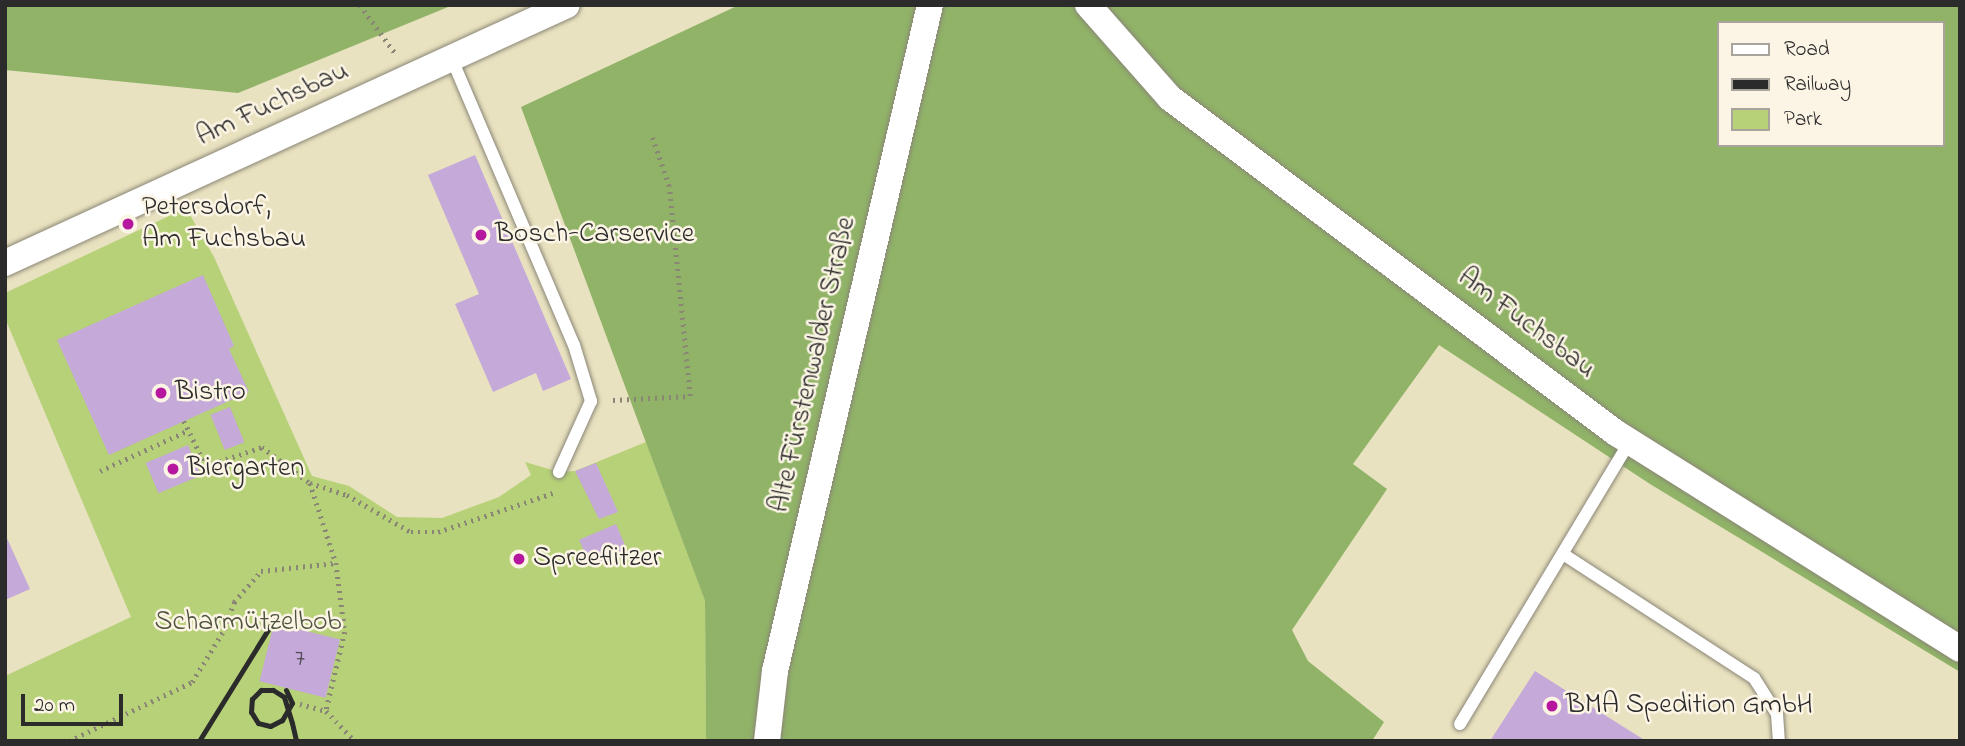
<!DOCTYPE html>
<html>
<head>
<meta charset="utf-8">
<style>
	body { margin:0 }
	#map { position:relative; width:1965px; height:746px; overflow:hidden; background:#e9e2c0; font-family:"Indie Flower",sans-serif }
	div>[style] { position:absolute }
	.green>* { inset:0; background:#b6d177 }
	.forest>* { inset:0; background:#90b368 }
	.building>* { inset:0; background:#c5a9d8; transform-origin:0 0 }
	.path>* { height:4.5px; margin-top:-2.25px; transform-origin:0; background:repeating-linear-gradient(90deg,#8a8676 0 2px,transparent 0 7px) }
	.roads { filter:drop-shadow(0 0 2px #8a8676) drop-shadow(0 0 2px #8a8676) }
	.service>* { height:12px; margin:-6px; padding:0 6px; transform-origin:6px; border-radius:6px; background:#fff }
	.minor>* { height:26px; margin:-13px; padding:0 13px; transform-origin:13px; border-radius:13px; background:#fff }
	.rail>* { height:5px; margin:-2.5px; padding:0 2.5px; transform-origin:2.5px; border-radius:2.5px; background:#2b2b2b }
	.dots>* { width:19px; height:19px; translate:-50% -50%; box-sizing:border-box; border:4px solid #fcf5e5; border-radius:50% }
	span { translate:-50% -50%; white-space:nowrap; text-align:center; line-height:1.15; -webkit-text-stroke:5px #fcf5e5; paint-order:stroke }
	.number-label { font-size:24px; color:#524a56 }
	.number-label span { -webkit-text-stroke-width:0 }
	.street-label { font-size:28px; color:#2b2b2b }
	.poi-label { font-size:28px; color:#2b2b2b }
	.left { translate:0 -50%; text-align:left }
	.park-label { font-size:28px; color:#4e543e }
	.frame { position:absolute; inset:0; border:7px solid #2b2b2b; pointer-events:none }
	.legend { position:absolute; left:1717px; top:21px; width:228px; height:126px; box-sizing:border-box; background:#fcf5e5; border:2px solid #a8a49b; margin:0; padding:9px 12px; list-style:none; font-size:21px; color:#2b2b2b }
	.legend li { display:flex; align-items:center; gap:14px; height:35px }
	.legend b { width:35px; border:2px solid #a8a49b }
	.scale { position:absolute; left:21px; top:694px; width:102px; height:32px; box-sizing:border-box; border:4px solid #2b2b2b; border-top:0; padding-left:9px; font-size:21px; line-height:24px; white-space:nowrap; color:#2b2b2b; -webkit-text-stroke:5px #fcf5e5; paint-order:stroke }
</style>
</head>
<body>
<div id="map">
	<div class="green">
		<div style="clip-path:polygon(186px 208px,214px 257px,312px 476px,349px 486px,397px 517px,442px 518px,499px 497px,531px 475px,525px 462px,559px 472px,575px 471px,646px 442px,705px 601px,706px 741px,5px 741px,5px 676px,131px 617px,5px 318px,5px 293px)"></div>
	</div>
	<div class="forest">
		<div style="clip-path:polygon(5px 5px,453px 5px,238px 93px,5px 70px)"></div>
		<div style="clip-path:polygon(evenodd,739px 5px,1960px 5px,1960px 672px,1650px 484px,1439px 345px,1353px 464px,1387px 489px,1292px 630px,1308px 661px,1384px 722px,1372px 741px,706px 741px,705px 601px,521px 107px,739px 5px,1718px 23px,1942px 23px,1942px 145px,1718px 145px,1718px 23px)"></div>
	</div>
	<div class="building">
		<div style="clip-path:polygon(475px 155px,571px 379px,543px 391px,536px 373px,493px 392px,455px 304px,479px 294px,428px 175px)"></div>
		<div style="clip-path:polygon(203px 275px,234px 346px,229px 349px,249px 392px,109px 455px,57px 340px)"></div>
		<div style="left:230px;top:407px;width:38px;height:21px;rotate:68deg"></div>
		<div style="left:188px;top:445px;width:33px;height:46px;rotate:67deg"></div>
		<div style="clip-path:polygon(596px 463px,618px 512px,599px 519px,575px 471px)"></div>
		<div style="left:616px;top:524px;width:30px;height:40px;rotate:67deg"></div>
		<div style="clip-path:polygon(5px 534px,30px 589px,5px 600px)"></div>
		<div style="left:274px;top:623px;width:68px;height:60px;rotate:14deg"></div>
		<div style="clip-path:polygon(1535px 671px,1646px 741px,1490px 741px)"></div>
	</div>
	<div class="path">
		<div style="left:360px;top:5px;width:59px;rotate:53.9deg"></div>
		<div style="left:613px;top:400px;width:77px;rotate:-3deg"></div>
		<div style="left:690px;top:396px;width:211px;rotate:-95.7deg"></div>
		<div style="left:669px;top:186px;width:55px;rotate:-109.1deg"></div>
		<div style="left:184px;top:421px;width:50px;rotate:63.9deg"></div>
		<div style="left:206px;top:466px;width:59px;rotate:-18.7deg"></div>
		<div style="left:262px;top:447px;width:60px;rotate:36.9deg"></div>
		<div style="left:310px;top:483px;width:84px;rotate:72deg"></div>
		<div style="left:336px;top:563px;width:70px;rotate:82.6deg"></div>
		<div style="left:345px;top:632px;width:81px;rotate:103.5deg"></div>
		<div style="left:326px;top:711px;width:42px;rotate:46deg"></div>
		<div style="left:100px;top:471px;width:98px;rotate:-24.7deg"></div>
		<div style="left:310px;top:483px;width:39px;rotate:18deg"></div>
		<div style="left:347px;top:495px;width:74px;rotate:30deg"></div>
		<div style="left:411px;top:532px;width:27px"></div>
		<div style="left:438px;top:532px;width:121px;rotate:-18.7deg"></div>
		<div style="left:300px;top:704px;width:27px;rotate:15deg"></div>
		<div style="left:69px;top:741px;width:136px;rotate:-25.6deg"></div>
		<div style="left:192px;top:682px;width:61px;rotate:-58.4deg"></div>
		<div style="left:224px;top:630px;width:30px;rotate:-70deg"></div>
		<div style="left:234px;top:602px;width:41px;rotate:-48.9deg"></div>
		<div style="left:261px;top:571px;width:75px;rotate:-6.1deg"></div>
	</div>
	<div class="roads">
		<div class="service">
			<div style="left:451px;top:57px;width:313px;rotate:66.9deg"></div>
			<div style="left:574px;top:345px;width:59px;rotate:73.1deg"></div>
			<div style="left:591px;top:401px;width:78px;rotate:114.3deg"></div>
			<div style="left:1563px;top:554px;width:228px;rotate:33deg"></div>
			<div style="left:1754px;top:678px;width:43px;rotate:57.4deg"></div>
			<div style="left:1777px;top:714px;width:27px;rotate:86deg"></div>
			<div style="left:1460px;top:724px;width:330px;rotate:-59deg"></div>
		</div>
		<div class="minor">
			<div style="left:1088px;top:5px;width:124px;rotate:48.6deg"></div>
			<div style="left:1170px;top:98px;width:558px;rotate:36.91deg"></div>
			<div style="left:1616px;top:433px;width:406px;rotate:32.1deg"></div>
			<div style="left:5px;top:263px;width:618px;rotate:-24.66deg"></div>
			<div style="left:767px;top:741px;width:70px;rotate:-83.5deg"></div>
			<div style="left:775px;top:671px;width:684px;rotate:-76.9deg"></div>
		</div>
	</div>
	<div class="rail">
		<div style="left:286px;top:690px;width:14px;rotate:65deg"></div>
		<div style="left:292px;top:703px;width:20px;rotate:120deg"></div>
		<div style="left:282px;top:720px;width:13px;rotate:153deg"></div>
		<div style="left:270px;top:726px;width:12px;rotate:-166deg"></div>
		<div style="left:258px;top:723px;width:13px;rotate:-122deg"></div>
		<div style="left:251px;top:712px;width:13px;rotate:-86deg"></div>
		<div style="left:252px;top:699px;width:13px;rotate:-45deg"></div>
		<div style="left:261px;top:690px;width:12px"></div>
		<div style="left:273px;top:690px;width:13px;rotate:32deg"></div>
		<div style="left:284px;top:697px;width:27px;rotate:73deg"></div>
		<div style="left:292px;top:723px;width:18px;rotate:77deg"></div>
		<div style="left:199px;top:741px;width:146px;rotate:-58.2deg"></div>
	</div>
	<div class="dots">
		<div style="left:128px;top:224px;background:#b5179e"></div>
		<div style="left:481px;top:235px;background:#b5179e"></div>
		<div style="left:161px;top:393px;background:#b5179e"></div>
		<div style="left:173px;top:469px;background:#b5179e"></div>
		<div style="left:519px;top:559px;background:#b5179e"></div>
		<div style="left:1552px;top:706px;background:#b5179e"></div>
	</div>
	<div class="number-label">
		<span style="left:300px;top:660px">7</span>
	</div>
	<div class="street-label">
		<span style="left:273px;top:105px;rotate:-25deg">Am Fuchsbau</span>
		<span style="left:1526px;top:324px;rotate:37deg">Am Fuchsbau</span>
		<span style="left:814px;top:365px;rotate:-77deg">Alte Fürstenwalder Straße</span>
	</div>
	<div class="poi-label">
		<span class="left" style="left:142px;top:224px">Petersdorf,<br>Am Fuchsbau</span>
		<span class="left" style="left:495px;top:235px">Bosch-Carservice</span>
		<span class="left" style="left:175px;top:393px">Bistro</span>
		<span class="left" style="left:187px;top:469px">Biergarten</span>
		<span class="left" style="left:533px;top:559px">Spreeflitzer</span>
		<span class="left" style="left:1566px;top:706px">BMA Spedition GmbH</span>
	</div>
	<div class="park-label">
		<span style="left:248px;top:623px">Scharmützelbob</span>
	</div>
	<div class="frame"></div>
	<ul class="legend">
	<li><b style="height:9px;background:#fff"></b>Road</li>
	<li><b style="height:9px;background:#2b2b2b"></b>Railway</li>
	<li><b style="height:19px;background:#b6d177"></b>Park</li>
	</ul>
	<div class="scale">20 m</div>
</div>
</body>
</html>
